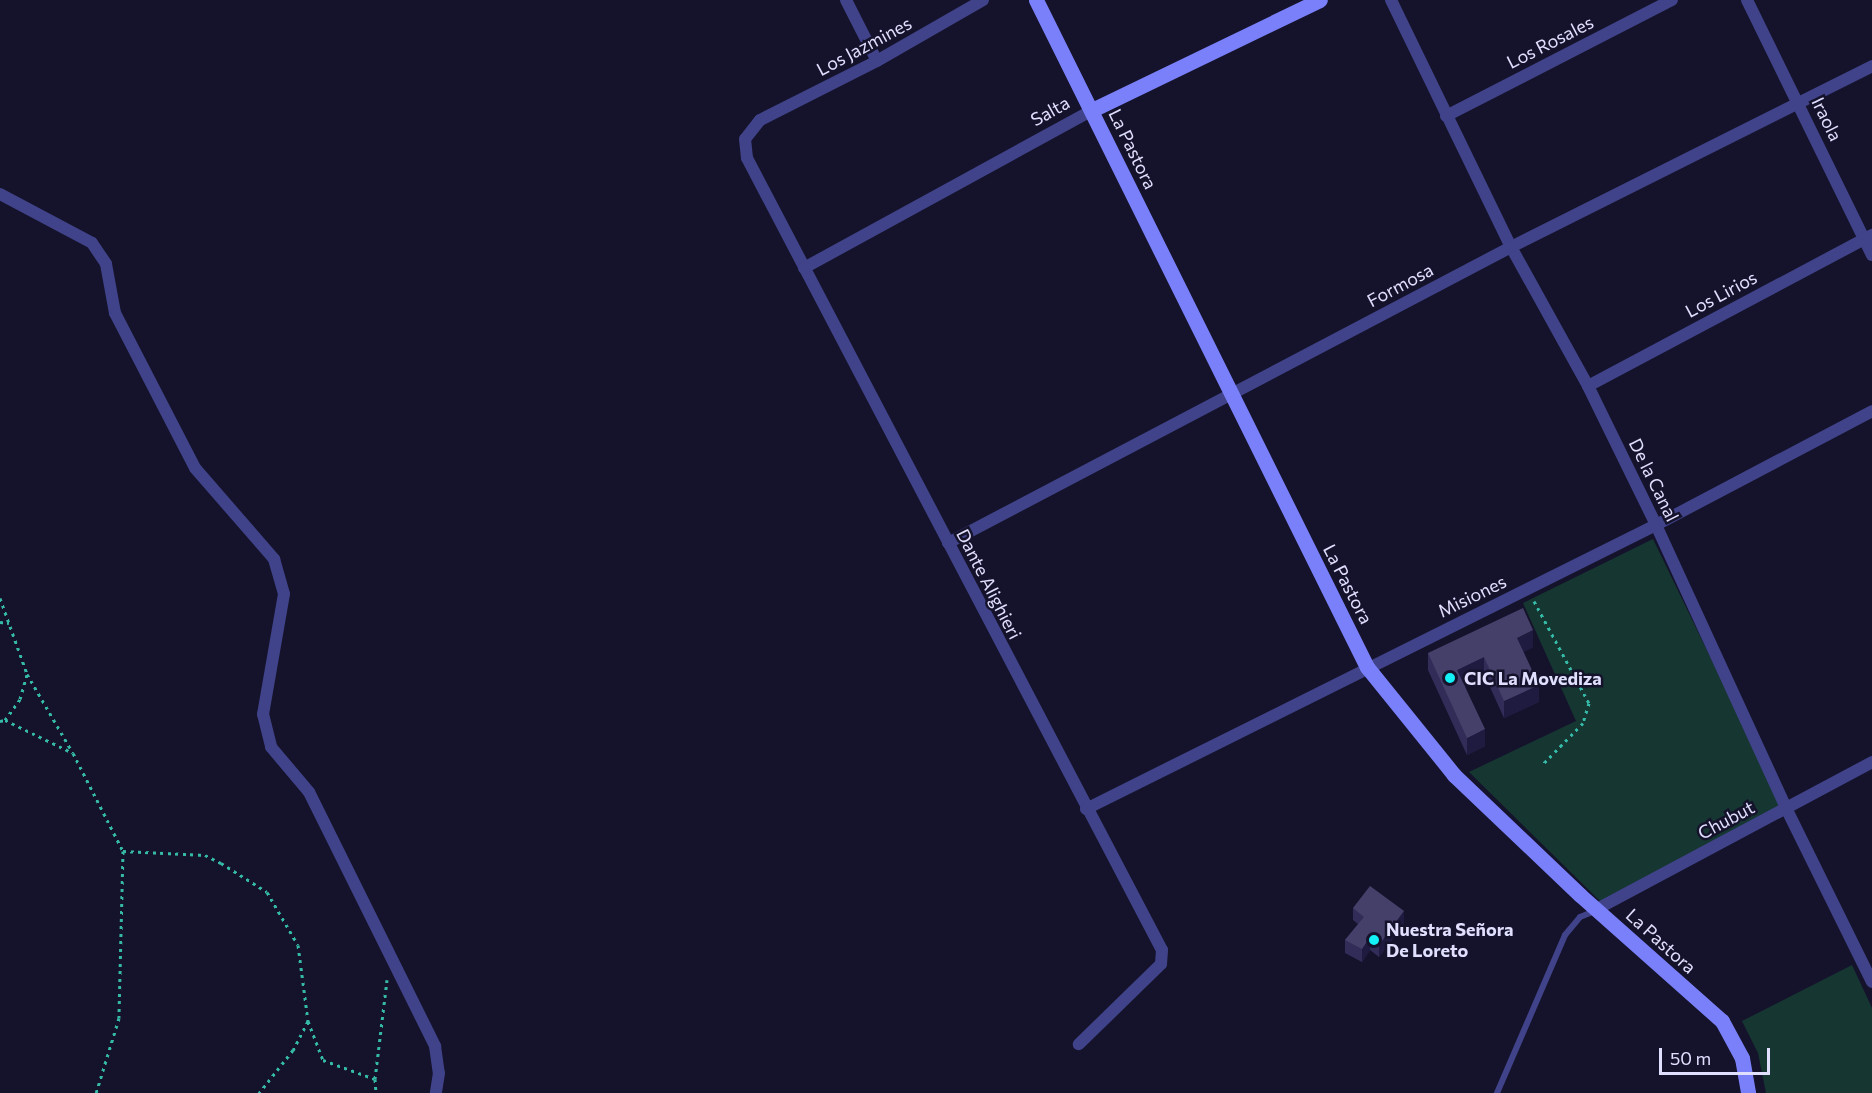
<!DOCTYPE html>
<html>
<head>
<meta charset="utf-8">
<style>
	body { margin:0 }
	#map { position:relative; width:1872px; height:1093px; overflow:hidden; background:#15132c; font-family:Commissioner,sans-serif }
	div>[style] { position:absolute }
	.green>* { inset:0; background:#163632 }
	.path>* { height:3px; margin-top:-1.5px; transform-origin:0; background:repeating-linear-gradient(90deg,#36baa8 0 3px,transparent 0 7.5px) }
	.lane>* { height:6px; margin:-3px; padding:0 3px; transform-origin:3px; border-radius:3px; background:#404389 }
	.street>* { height:12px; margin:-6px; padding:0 6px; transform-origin:6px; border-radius:6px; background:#404389 }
	.secondary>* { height:15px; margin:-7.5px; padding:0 7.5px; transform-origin:7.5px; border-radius:7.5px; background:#7a80fa }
	.wall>* { inset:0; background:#322c58 }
	.shaded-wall>* { inset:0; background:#1f1a3f }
	.building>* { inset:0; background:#45406a }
	.dots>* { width:16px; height:16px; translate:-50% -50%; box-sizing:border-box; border:3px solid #15132c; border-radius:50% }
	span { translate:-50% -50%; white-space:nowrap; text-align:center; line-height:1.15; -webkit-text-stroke:5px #15132c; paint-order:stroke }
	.street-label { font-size:18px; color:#e0dffe }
	.poi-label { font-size:18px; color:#e0dffe; font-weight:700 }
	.left { translate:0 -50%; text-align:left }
	.scale { position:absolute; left:1659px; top:1048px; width:111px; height:27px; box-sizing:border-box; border:3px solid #e0dffe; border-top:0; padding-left:8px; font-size:18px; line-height:21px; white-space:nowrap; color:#e0dffe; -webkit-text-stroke:4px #15132c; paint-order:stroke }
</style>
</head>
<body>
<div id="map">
	<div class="green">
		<div style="clip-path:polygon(1653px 539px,1782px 805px,1600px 901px,1469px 772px,1576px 721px,1523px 603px)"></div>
		<div style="clip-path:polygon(1852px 965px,1872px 1008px,1872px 1093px,1766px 1093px,1758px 1053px,1742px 1021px)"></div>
	</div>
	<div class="path">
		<div style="left:0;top:598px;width:81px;rotate:70.4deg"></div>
		<div style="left:27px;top:674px;width:91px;rotate:59.8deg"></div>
		<div style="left:73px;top:753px;width:110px;rotate:63deg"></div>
		<div style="left:123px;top:851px;width:167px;rotate:91.4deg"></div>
		<div style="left:119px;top:1018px;width:78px;rotate:107deg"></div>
		<div style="left:1534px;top:601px;width:116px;rotate:61.7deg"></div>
		<div style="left:1589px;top:703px;width:21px;rotate:107deg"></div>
		<div style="left:1583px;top:723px;width:57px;rotate:134.3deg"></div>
		<div style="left:0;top:622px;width:9px;rotate:6deg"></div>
		<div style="left:5px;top:720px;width:73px;rotate:25.9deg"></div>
		<div style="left:0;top:721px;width:5px;rotate:-11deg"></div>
		<div style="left:5px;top:720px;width:26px;rotate:-54deg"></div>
		<div style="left:20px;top:699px;width:26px;rotate:-74deg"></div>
		<div style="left:123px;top:851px;width:82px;rotate:2.8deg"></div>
		<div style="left:205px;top:855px;width:18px;rotate:27deg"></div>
		<div style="left:221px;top:863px;width:54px;rotate:32.2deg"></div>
		<div style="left:267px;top:892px;width:61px;rotate:59.7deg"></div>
		<div style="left:298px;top:945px;width:77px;rotate:82.5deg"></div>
		<div style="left:308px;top:1021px;width:33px;rotate:117deg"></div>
		<div style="left:293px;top:1050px;width:55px;rotate:128.3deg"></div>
		<div style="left:308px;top:1021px;width:42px;rotate:69deg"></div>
		<div style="left:323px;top:1060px;width:55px;rotate:20.1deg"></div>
		<div style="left:375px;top:1079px;width:14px;rotate:86deg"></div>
		<div style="left:375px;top:1079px;width:100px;rotate:-83.1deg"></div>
	</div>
	<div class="lane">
		<div style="left:1497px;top:1093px;width:172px;rotate:-66.7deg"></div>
		<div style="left:1565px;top:935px;width:23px;rotate:-50deg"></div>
		<div style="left:1580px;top:917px;width:18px;rotate:-22deg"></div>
	</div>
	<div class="street">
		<div style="left:846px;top:0;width:68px;rotate:63.1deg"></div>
		<div style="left:983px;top:0;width:122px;rotate:150.1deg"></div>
		<div style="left:877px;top:61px;width:131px;rotate:153.2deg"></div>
		<div style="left:760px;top:120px;width:24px;rotate:128deg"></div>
		<div style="left:745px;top:139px;width:19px;rotate:84deg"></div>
		<div style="left:747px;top:158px;width:894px;rotate:62.35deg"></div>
		<div style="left:1162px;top:950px;width:14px;rotate:94deg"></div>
		<div style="left:1161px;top:964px;width:115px;rotate:135.7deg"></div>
		<div style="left:1391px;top:0;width:275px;rotate:64.1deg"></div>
		<div style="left:1511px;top:247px;width:159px;rotate:61deg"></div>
		<div style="left:1588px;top:386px;width:155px;rotate:63.9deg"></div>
		<div style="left:1656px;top:525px;width:311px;rotate:65.3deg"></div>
		<div style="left:1786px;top:808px;width:194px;rotate:63.7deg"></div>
		<div style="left:1747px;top:0;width:284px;rotate:63.9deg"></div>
		<div style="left:1446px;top:116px;width:254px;rotate:-27.2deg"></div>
		<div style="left:0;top:194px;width:104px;rotate:28deg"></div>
		<div style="left:92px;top:243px;width:25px;rotate:56deg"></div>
		<div style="left:106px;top:264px;width:50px;rotate:79.6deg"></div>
		<div style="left:115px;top:313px;width:174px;rotate:62.7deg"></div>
		<div style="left:195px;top:468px;width:121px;rotate:49deg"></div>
		<div style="left:274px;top:559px;width:36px;rotate:74deg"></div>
		<div style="left:284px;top:594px;width:122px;rotate:99.9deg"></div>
		<div style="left:263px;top:714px;width:34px;rotate:76deg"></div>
		<div style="left:271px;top:747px;width:59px;rotate:49.8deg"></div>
		<div style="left:309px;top:792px;width:284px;rotate:63.6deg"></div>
		<div style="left:435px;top:1046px;width:27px;rotate:82deg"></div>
		<div style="left:439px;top:1073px;width:20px;rotate:99deg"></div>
		<div style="left:804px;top:268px;width:328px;rotate:-28.7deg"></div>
		<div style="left:1588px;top:386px;width:322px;rotate:-28deg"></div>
		<div style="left:948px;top:543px;width:636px;rotate:-27.73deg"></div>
		<div style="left:1511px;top:247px;width:404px;rotate:-26.6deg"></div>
		<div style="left:1086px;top:809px;width:637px;rotate:-26.48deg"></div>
		<div style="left:1656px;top:525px;width:244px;rotate:-27.8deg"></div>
		<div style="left:1597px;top:909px;width:312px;rotate:-28.1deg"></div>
	</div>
	<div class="secondary">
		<div style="left:1036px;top:0;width:745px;rotate:63.61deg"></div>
		<div style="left:1367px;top:667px;width:139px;rotate:51.1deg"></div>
		<div style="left:1454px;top:775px;width:174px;rotate:43.6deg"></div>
		<div style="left:1580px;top:895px;width:190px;rotate:41.6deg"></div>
		<div style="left:1722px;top:1021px;width:42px;rotate:61.6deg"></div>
		<div style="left:1742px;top:1058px;width:36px;rotate:80deg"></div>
		<div style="left:1092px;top:110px;width:253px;rotate:-25.8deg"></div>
	</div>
	<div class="wall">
		<div style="clip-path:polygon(1533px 647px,1523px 652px,1539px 702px,1504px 718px,1484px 674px,1464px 683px,1485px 746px,1467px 755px,1428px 670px,1428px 653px)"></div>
		<div style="clip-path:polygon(1353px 908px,1404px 924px,1379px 957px,1370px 950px,1362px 962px,1345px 953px,1345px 940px,1358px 924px,1353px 920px)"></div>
	</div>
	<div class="shaded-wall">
		<div style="clip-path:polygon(1533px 630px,1533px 647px,1517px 655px,1517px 638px)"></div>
		<div style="clip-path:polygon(1484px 657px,1484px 674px,1457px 686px,1457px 670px)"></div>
		<div style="clip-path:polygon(1539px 685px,1539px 702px,1504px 718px,1504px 701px)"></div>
		<div style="clip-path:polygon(1485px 729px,1485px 746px,1467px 755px,1467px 738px)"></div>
		<div style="clip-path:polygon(1404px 911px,1404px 924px,1379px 957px,1379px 945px)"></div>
		<div style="clip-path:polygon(1370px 937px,1370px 950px,1362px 962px,1362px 949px)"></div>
	</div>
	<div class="building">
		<div style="clip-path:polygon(1523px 608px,1533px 630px,1517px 638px,1539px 685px,1504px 701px,1484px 657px,1457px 670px,1485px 729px,1467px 738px,1428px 653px)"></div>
		<div style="clip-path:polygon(1370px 886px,1404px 911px,1379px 945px,1370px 937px,1362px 949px,1345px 940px,1364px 917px,1353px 908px)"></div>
	</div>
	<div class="dots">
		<div style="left:1450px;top:678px;background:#13f1f6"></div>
		<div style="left:1374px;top:940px;background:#13f1f6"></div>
	</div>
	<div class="street-label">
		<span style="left:1550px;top:42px;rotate:-27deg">Los Rosales</span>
		<span style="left:864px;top:46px;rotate:-28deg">Los Jazmines</span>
		<span style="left:1050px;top:111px;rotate:-29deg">Salta</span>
		<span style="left:1827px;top:119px;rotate:64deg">Iraola</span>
		<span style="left:1133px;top:149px;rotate:64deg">La Pastora</span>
		<span style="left:1400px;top:285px;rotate:-28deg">Formosa</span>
		<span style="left:1721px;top:294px;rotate:-28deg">Los Lirios</span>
		<span style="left:1654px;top:480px;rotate:64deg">De la Canal</span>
		<span style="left:989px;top:584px;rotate:63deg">Dante Alighieri</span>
		<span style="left:1348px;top:584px;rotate:63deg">La Pastora</span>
		<span style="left:1472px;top:596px;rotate:-26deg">Misiones</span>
		<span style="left:1726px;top:820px;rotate:-28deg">Chubut</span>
		<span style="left:1661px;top:941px;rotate:42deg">La Pastora</span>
	</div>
	<div class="poi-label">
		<span class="left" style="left:1464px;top:678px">CIC La Movediza</span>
		<span class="left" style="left:1386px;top:940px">Nuestra Señora<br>De Loreto</span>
	</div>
	<div class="scale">50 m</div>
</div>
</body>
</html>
